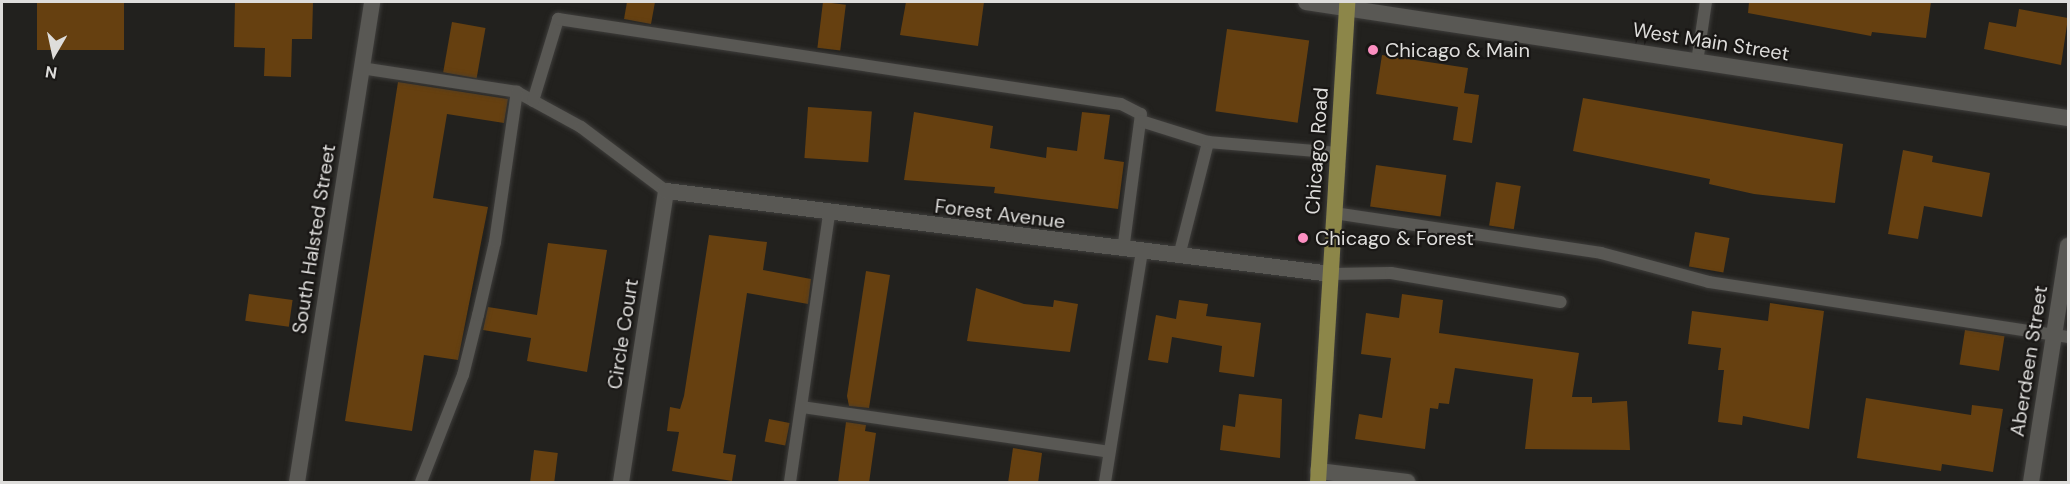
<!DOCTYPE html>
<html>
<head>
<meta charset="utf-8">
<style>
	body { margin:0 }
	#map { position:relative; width:2070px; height:484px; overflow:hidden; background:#22211e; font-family:"DM Sans",sans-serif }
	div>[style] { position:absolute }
	.building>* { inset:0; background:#664010; transform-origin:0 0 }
	.roads { filter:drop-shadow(0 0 2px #3e3d3b) drop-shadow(0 0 2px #3e3d3b) }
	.service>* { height:12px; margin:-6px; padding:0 6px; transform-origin:6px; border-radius:6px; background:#595854 }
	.minor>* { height:16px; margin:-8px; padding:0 8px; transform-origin:8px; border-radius:8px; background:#595854 }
	.tertiary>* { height:16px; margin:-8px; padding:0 8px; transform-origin:8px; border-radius:8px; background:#595854 }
	.primary>* { height:16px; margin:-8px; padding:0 8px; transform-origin:8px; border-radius:8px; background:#8c8649 }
	.dots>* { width:16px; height:16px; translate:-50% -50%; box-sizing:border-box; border:3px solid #191715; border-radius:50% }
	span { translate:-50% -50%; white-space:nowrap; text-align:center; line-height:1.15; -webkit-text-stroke:4.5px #191715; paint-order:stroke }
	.street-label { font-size:20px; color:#dedddb }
	.poi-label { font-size:20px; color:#dedddb }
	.left { translate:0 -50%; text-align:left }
	.frame { position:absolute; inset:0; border:3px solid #dedddb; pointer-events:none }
	.north { position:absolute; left:24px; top:24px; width:60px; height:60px; -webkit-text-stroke:4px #191715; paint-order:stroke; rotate:189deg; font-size:16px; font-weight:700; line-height:24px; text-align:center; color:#dedddb }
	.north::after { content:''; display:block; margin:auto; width:21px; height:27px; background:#dedddb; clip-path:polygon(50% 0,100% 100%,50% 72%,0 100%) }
</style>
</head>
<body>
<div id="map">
	<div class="building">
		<div style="left:37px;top:2px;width:87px;height:48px"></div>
		<div style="clip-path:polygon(235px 2px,313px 2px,312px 39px,292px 39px,291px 77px,264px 76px,265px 48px,234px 47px)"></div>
		<div style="clip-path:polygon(627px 2px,655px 2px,651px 24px,624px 19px)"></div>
		<div style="left:823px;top:2px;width:23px;height:46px;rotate:7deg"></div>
		<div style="clip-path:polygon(906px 2px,984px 2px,978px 46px,900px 35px)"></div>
		<div style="clip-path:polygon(1749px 2px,1931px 2px,1926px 38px,1872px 32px,1871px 36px,1748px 13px)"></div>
		<div style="clip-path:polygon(2019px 9px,2068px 18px,2061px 65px,1984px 49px,1989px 22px,2016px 27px)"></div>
		<div style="left:452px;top:22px;width:34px;height:51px;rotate:10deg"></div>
		<div style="left:1227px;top:29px;width:83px;height:83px;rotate:8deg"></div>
		<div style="clip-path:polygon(1382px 55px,1468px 68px,1464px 93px,1479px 95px,1472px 143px,1453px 140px,1458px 107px,1376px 94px)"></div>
		<div style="clip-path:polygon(398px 82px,508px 99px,504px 123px,447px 114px,433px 198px,488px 207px,458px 360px,424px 355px,412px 431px,345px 421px)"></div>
		<div style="clip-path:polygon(1583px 98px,1843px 144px,1835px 203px,1754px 194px,1709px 184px,1710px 179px,1573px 151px)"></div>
		<div style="left:808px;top:107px;width:64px;height:51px;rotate:4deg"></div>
		<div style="clip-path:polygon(914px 112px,993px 126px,990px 148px,1046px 158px,1047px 147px,1077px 151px,1082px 112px,1110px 115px,1104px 159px,1124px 162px,1118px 209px,994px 193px,995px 187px,904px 180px)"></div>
		<div style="clip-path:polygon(1903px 150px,1933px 156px,1932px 162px,1990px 173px,1982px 217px,1924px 206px,1918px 239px,1888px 234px)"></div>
		<div style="left:1376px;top:165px;width:71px;height:42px;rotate:8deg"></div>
		<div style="left:1496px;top:182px;width:25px;height:44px;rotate:9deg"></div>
		<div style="left:1695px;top:232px;width:35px;height:35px;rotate:10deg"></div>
		<div style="clip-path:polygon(709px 235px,767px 242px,763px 270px,811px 279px,808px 304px,747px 293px,723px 453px,736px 455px,732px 481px,672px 471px,679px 432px,667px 431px,670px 407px,680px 409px,684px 396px)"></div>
		<div style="clip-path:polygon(548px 243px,607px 250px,587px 372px,527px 361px,531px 338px,483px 330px,488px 307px,537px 315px)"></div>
		<div style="clip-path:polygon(866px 271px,890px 275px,869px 408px,849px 406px,847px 396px)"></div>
		<div style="clip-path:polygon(976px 288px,1024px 304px,1053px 307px,1054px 300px,1078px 304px,1070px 352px,967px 341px)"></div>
		<div style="left:249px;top:294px;width:44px;height:27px;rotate:8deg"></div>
		<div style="clip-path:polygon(1402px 294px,1443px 300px,1439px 333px,1579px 353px,1572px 397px,1592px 397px,1592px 403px,1627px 401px,1630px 450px,1525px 449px,1533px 379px,1455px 368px,1449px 404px,1439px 403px,1438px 409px,1430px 408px,1425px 449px,1355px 439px,1359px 414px,1382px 418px,1391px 358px,1361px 354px,1366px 313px,1399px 318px)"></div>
		<div style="clip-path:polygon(1179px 300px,1208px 304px,1206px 316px,1261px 323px,1254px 377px,1219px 372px,1222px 346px,1172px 337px,1168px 363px,1148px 360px,1156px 315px,1176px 319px)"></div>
		<div style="clip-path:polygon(1770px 303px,1824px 311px,1809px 429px,1743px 416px,1742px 425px,1718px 422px,1724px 370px,1718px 370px,1721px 348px,1688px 344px,1692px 311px,1768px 321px)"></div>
		<div style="left:1965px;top:330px;width:40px;height:35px;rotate:9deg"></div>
		<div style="clip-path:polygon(1239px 394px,1282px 399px,1280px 458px,1220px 450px,1223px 425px,1235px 427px)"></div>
		<div style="clip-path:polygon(1866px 398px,1971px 415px,1972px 405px,2003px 409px,1993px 472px,1942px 464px,1941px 471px,1857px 458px)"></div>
		<div style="left:769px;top:419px;width:21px;height:23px;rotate:11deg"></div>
		<div style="clip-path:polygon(846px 422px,866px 425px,865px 431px,876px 433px,869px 483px,838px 483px)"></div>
		<div style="clip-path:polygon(1013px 448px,1042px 453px,1038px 483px,1008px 483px)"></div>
		<div style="left:534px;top:450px;width:24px;height:33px;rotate:7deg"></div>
	</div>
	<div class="roads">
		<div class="service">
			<div style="left:1697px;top:62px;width:61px;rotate:-81.5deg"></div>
			<div style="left:361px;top:68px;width:158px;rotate:8.7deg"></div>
			<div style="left:517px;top:92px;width:73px;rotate:28.7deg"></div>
			<div style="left:581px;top:127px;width:106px;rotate:37deg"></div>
			<div style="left:533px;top:101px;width:86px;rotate:-73deg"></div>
			<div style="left:558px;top:19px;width:569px;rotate:8.59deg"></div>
			<div style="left:1121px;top:104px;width:22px;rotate:27deg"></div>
			<div style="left:1141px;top:114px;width:137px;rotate:97.5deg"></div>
			<div style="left:1141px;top:121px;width:70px;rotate:17.4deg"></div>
			<div style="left:1334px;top:213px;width:270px;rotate:8.5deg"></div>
			<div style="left:1601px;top:253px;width:112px;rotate:15deg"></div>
			<div style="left:1709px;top:282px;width:363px;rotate:8.7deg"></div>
			<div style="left:1179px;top:256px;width:118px;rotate:-75.7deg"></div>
			<div style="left:1208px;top:142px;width:130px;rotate:4.8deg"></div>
			<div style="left:1331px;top:274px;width:60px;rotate:-1deg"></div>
			<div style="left:1391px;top:273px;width:172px;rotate:9.7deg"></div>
			<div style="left:802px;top:407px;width:310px;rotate:8.3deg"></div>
			<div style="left:421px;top:482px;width:115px;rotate:-68.6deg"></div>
			<div style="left:463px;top:375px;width:62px;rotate:-76deg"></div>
			<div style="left:478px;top:315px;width:75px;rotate:-76.9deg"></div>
			<div style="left:495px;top:242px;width:152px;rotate:-81.7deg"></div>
			<div style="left:790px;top:482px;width:270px;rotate:-81.7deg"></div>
			<div style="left:1105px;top:482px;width:233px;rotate:-80.9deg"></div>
		</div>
		<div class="minor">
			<div style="left:1306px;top:2px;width:771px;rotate:8.66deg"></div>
			<div style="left:1318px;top:471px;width:90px;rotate:7deg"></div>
			<div style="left:621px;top:482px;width:294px;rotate:-81.2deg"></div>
			<div style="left:666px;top:191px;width:670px;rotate:7.11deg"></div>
			<div style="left:2031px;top:482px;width:239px;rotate:-81.1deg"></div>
		</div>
		<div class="tertiary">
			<div style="left:297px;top:482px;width:486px;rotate:-81.1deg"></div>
		</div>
		<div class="primary">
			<div style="left:1318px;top:482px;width:481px;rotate:-86.5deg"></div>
		</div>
	</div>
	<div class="dots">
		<div style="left:1373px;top:50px;background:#fc8fc1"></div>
		<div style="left:1303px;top:238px;background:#fc8fc1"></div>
	</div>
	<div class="street-label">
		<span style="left:1711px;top:42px;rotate:9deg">West Main Street</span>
		<span style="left:1317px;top:151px;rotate:-86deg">Chicago Road</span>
		<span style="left:1000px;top:214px;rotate:7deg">Forest Avenue</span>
		<span style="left:314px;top:239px;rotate:-81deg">South Halsted Street</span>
		<span style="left:623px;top:334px;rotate:-81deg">Circle Court</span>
		<span style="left:2029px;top:361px;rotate:-81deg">Aberdeen Street</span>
	</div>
	<div class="poi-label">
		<span class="left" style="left:1385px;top:50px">Chicago &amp; Main</span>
		<span class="left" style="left:1315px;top:238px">Chicago &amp; Forest</span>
	</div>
	<div class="frame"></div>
	<div class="north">N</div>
</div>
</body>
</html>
